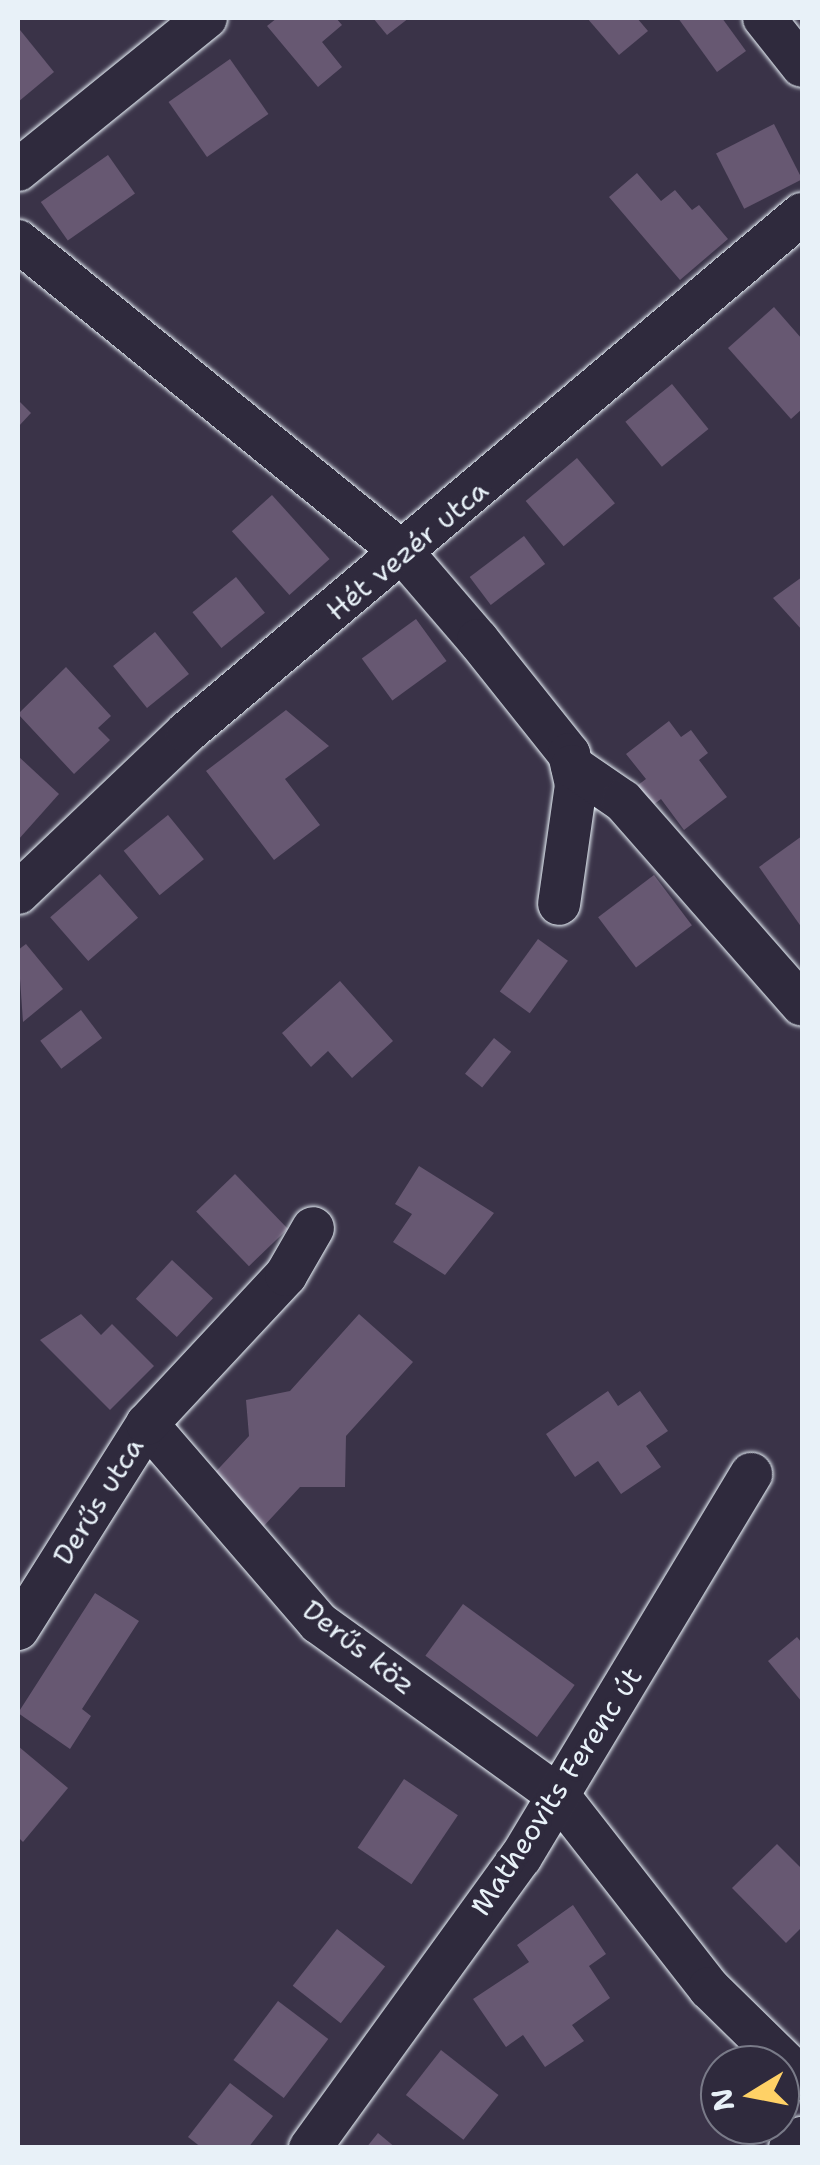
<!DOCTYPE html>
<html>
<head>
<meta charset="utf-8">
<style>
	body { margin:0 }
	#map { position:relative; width:820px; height:2165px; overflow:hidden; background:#3a3348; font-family:"Shantell Sans",sans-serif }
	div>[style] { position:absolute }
	.building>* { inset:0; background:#675872; transform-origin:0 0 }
	.roads { filter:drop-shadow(0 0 2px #e8f1f8) drop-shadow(0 0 2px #e8f1f8) }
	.minor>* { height:42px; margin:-21px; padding:0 21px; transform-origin:21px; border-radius:21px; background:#2f2a3d }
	span { translate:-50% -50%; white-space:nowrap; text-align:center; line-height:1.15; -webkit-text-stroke:9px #2f2a3d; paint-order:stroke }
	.street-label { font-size:28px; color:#e8f1f8 }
	.frame { position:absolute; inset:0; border:20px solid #e8f1f8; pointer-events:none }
	.north { position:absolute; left:700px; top:2045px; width:100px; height:100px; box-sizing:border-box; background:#2f2a3d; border:2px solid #797a88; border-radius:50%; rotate:260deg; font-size:28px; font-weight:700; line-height:40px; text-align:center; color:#e8f1f8 }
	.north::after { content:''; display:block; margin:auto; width:35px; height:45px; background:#ffd166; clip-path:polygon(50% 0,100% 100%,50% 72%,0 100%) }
</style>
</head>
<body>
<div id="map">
	<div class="building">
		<div style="clip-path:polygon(277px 18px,336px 18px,342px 25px,322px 42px,342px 67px,318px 87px,267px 26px)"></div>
		<div style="clip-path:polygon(373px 18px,409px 18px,387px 35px)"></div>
		<div style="clip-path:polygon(587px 18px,637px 18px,648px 31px,619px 55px)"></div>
		<div style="clip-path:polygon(678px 18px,722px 18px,746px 51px,717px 72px)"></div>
		<div style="clip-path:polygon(20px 30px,54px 72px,18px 102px,18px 32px)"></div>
		<div style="left:230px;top:59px;width:67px;height:75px;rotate:55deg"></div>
		<div style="left:774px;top:124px;width:62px;height:65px;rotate:63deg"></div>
		<div style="left:108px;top:155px;width:47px;height:82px;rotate:55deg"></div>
		<div style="clip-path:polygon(637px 173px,661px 201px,675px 190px,692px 210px,699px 205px,728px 239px,680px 280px,609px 197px)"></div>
		<div style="clip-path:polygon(774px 307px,802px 339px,802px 409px,791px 419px,728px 348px)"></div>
		<div style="left:672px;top:384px;width:58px;height:60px;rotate:51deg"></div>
		<div style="clip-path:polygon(18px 400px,31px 413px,18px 427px)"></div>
		<div style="left:577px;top:458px;width:59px;height:67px;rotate:50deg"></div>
		<div style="left:272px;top:495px;width:86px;height:54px;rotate:48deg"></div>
		<div style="left:524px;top:536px;width:35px;height:68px;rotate:53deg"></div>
		<div style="left:236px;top:577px;width:46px;height:56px;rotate:51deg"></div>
		<div style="clip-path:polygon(802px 577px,802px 630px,773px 598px)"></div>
		<div style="left:416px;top:619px;width:52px;height:67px;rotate:54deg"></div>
		<div style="left:155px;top:632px;width:54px;height:54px;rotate:51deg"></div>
		<div style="clip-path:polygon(66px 667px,111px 716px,98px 728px,110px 740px,74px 774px,18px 714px)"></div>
		<div style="clip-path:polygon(286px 710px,329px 746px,285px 779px,320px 825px,274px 860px,206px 771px)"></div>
		<div style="clip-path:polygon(669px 721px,681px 737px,691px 730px,708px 753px,699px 760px,727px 797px,684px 830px,661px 799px,649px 808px,634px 788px,646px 779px,626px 754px)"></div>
		<div style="clip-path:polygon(18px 756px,59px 794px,18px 840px)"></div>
		<div style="left:168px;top:815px;width:57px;height:57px;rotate:51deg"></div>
		<div style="clip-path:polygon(802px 836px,802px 928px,759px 867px)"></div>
		<div style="left:100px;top:874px;width:58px;height:66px;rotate:49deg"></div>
		<div style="left:654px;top:875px;width:63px;height:70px;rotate:53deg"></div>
		<div style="left:538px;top:939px;width:37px;height:65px;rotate:36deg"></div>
		<div style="clip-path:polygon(26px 944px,63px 989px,23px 1022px,18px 950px)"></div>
		<div style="clip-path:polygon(340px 981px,393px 1041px,352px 1078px,328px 1051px,311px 1067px,282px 1033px)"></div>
		<div style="left:81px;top:1010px;width:35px;height:51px;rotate:53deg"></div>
		<div style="left:494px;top:1038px;width:22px;height:46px;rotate:39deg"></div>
		<div style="clip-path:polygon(419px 1166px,494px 1213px,445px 1275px,393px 1242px,412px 1214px,395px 1204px)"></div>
		<div style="left:235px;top:1174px;width:76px;height:54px;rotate:46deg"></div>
		<div style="left:172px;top:1260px;width:56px;height:53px;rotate:43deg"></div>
		<div style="clip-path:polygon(81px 1314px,101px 1335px,112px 1324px,154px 1366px,110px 1410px,40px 1340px)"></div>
		<div style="clip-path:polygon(359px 1314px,413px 1362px,346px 1436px,345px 1487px,300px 1487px,262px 1528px,208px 1480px,249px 1436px,246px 1400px,290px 1391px)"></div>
		<div style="clip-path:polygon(608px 1391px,618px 1406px,640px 1391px,668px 1431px,646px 1446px,661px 1467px,621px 1494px,598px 1461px,575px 1477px,546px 1434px)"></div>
		<div style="clip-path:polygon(95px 1593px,139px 1621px,82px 1709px,91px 1716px,70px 1749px,18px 1713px)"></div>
		<div style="left:463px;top:1604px;width:138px;height:64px;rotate:36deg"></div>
		<div style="clip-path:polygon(797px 1637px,802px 1643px,802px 1702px,768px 1661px)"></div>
		<div style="clip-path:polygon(18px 1746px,68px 1788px,23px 1842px,18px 1837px)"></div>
		<div style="left:404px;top:1779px;width:65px;height:83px;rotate:34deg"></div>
		<div style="clip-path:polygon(777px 1844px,802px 1869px,802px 1927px,786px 1943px,732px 1888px)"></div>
		<div style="clip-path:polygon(573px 1905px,606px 1954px,589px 1966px,610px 1998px,572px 2025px,584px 2041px,545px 2067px,523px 2035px,506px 2047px,473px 1999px,529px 1962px,517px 1945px)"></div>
		<div style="left:337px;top:1929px;width:61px;height:72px;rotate:38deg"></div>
		<div style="left:278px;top:2001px;width:63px;height:74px;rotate:37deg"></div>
		<div style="left:441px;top:2050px;width:73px;height:57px;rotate:38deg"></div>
		<div style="clip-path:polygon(230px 2083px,273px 2116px,248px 2148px,202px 2148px,188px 2137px)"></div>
		<div style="clip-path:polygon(378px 2133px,396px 2148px,366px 2148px)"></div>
	</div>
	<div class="roads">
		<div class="minor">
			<div style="left:764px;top:18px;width:61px;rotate:51.6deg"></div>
			<div style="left:18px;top:170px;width:242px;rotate:-39deg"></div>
			<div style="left:18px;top:241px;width:497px;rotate:39deg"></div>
			<div style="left:404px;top:554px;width:113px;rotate:49.3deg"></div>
			<div style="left:478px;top:640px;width:146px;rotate:51.4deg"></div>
			<div style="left:569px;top:754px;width:32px;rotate:77deg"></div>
			<div style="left:576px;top:785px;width:120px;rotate:98.1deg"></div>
			<div style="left:572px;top:766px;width:62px;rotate:34.5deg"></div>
			<div style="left:623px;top:801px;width:271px;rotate:48.7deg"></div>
			<div style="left:18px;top:893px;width:233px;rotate:-43.6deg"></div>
			<div style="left:187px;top:732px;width:804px;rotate:-40.11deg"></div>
			<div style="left:147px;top:1424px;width:263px;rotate:49.2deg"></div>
			<div style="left:319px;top:1623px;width:296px;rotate:35.8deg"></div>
			<div style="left:559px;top:1796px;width:244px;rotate:52deg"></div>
			<div style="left:709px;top:1988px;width:130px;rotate:44.4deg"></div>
			<div style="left:18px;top:1629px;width:242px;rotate:-57.8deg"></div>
			<div style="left:147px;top:1424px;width:204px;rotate:-47deg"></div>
			<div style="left:286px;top:1275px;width:54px;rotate:-60.1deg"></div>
			<div style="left:310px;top:2148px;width:359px;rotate:-54.1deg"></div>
			<div style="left:521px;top:1857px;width:447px;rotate:-59deg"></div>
			<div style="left:790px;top:2148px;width:16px;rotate:-40deg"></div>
		</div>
	</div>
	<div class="street-label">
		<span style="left:407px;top:550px;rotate:-40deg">Hét vezér utca</span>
		<span style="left:98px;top:1501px;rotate:-58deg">Derűs utca</span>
		<span style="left:359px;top:1647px;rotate:38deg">Derűs köz</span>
		<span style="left:556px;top:1791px;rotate:-57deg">Matheovits Ferenc út</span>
	</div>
	<div class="frame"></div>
	<div class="north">N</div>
</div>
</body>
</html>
